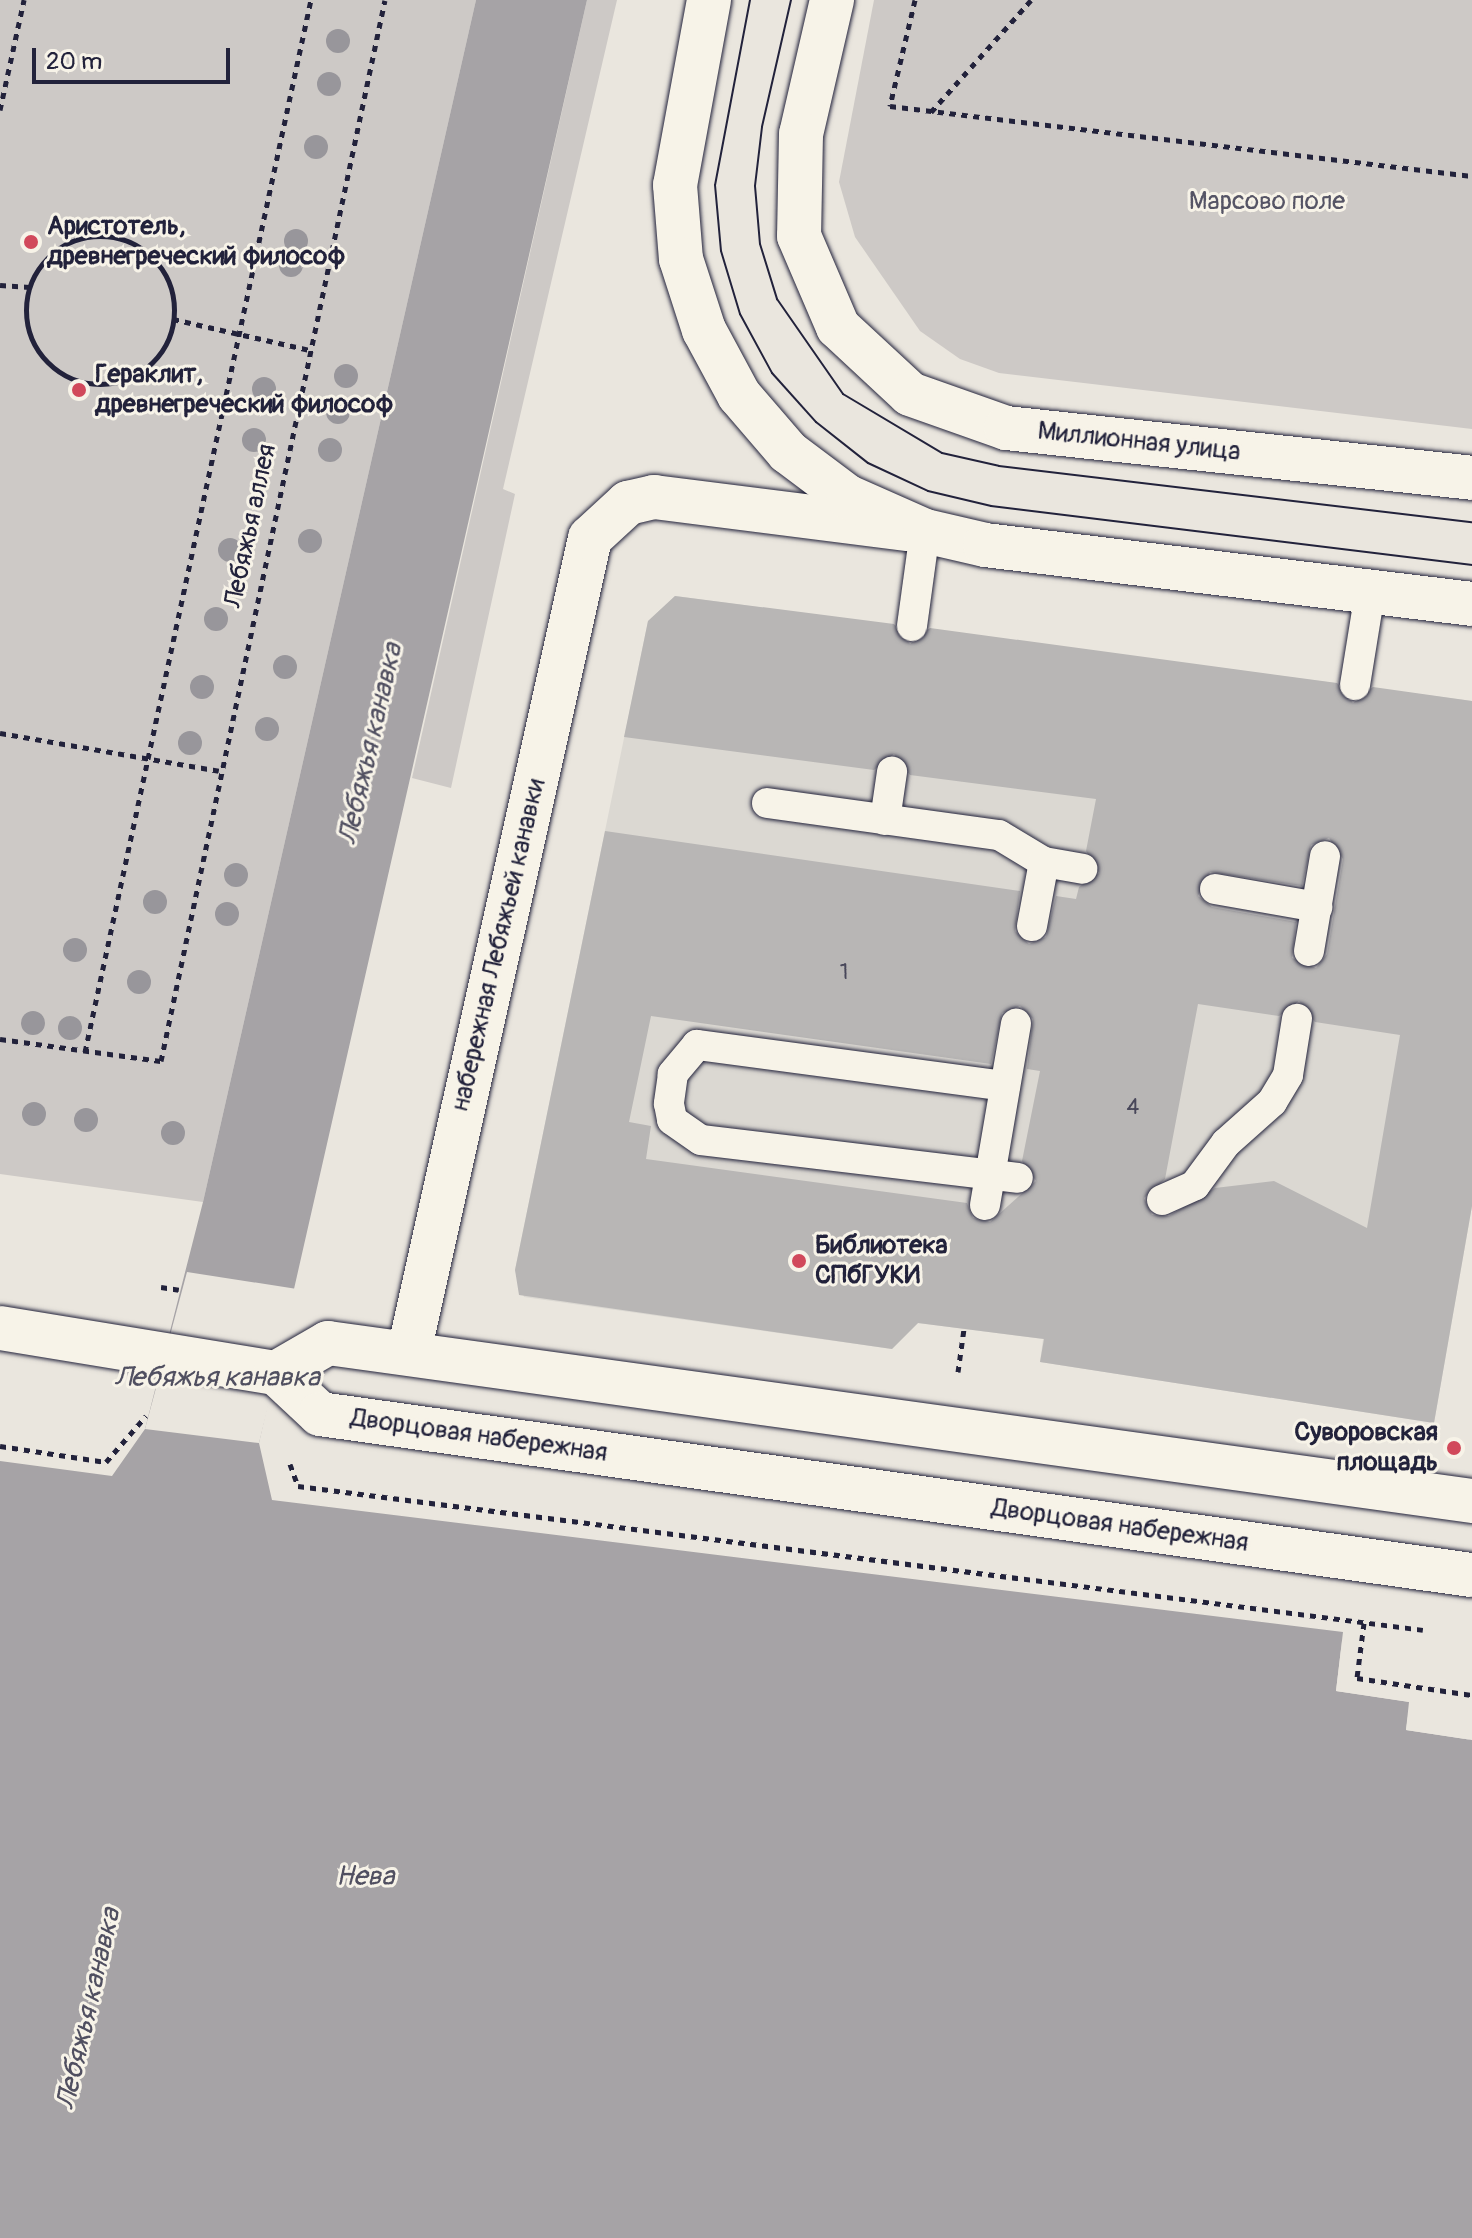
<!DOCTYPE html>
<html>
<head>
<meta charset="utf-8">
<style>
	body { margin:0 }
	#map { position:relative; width:1472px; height:2238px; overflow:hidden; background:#eae6de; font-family:Pangolin,sans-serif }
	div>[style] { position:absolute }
	.built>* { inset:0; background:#dbd8d2 }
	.green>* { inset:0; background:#cdc9c6 }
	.water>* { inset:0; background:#a6a3a6 }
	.pier>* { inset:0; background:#eae6de }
	.building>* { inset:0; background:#b8b6b5 }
	.path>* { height:5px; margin-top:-2.5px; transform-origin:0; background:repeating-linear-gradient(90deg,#22223b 0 6px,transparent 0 12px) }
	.path>.ring { margin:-2.5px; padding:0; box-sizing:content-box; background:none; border:5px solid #22223b; border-radius:50% }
	.roads { filter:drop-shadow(0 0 2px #22223b) drop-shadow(0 0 2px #22223b) }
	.lane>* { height:30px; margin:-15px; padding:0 15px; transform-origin:15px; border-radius:15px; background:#f7f3e8 }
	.street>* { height:44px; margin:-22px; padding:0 22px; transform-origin:22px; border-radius:22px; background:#f7f3e8 }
	.secondary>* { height:44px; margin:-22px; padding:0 22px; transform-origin:22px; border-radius:22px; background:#f7f3e8 }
	.primary>* { height:44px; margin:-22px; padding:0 22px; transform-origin:22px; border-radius:22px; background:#f7f3e8 }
	.tram>* { height:2px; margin:-1px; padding:0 1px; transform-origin:1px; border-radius:1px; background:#22223b }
	.trees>* { width:24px; height:24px; margin:-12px; border-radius:50%; background:#98969b }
	.dots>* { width:22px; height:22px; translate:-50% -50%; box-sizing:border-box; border:4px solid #f7f3e8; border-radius:50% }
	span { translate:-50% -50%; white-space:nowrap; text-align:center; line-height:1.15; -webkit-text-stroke:6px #f7f3e8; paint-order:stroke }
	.number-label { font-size:22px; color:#48475a }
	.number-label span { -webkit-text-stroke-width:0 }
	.park-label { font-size:26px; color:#555465 }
	.poi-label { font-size:26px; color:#22223b; font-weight:700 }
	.left { translate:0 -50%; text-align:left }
	.right { translate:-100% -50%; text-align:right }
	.street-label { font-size:26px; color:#22223b }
	.water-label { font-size:28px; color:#504f60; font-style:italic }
	.scale { position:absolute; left:32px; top:48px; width:198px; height:36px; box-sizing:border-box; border:4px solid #22223b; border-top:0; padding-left:10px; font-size:24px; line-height:28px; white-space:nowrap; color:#22223b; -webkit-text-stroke:6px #f7f3e8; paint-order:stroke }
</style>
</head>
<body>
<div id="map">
	<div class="built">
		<div style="clip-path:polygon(675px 596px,1472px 701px,1472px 1206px,1434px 1423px,1040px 1362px,1043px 1339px,918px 1323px,892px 1349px,524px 1297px,515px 1270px,648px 621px)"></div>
	</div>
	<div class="green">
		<div style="clip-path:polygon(0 0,476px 0,203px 1202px,0 1174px)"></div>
		<div style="clip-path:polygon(587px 0,617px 0,503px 489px,515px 494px,451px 788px,412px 778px)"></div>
		<div style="clip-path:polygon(874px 0,1472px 0,1472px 429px,999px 373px,960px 359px,920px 331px,855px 237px,839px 182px)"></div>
	</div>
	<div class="water">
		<div style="clip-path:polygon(476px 0,587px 0,259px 1443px,272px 1500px,1343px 1632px,1336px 1691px,1410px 1702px,1406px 1730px,1472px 1740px,1472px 2238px,0 2238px,0 1461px,112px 1476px,145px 1429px,203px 1202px)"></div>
	</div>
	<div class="pier">
		<div style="clip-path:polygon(187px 1272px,297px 1289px,259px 1443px,145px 1429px)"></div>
		<div style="clip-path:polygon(1342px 1641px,1340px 1688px,1411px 1699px,1410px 1726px,1472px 1740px,1406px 1730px,1409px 1702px,1336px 1691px)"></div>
	</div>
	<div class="building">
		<div style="clip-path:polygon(evenodd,675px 596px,894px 624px,910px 644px,930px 628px,1337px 683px,1353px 703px,1373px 687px,1472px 701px,1472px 1206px,1434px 1423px,1040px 1362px,1044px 1339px,918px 1323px,892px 1349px,519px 1295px,515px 1270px,605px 831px,1020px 891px,1015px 931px,1029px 944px,1046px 937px,1056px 896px,1076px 899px,1079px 887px,1099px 873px,1086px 851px,1096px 799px,910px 775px,894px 754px,874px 770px,624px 737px,648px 621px,675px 596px,1329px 838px,1343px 859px,1327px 954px,1316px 968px,1292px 958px,1296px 922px,1212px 907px,1198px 896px,1210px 872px,1302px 886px,1311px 845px,1329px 838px,675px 596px,1299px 1001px,1315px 1022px,1400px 1035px,1367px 1228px,1274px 1181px,1215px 1188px,1169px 1216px,1152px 1215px,1144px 1198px,1165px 1179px,1198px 1004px,1279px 1016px,1299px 1001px,675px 596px,1020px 1006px,1033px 1019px,1027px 1069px,1040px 1071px,1022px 1161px,1036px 1181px,990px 1222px,973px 1218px,967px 1203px,646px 1159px,651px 1126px,629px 1122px,651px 1016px,991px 1064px,1002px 1013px,1020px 1006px)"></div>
	</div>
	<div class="path">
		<div style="left:915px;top:0;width:109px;rotate:103.3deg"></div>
		<div style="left:890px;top:106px;width:586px;rotate:6.86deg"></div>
		<div style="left:0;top:110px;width:113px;rotate:-77.7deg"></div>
		<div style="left:931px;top:112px;width:150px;rotate:-48.2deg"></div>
		<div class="ring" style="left:26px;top:236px;width:143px;height:143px"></div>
		<div style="left:0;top:285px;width:30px;rotate:4deg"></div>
		<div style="left:173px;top:319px;width:139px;rotate:12.8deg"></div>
		<div style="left:0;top:733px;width:222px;rotate:9.8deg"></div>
		<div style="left:0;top:1039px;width:162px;rotate:7.8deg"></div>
		<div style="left:161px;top:1061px;width:1084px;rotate:-78.08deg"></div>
		<div style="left:85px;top:1052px;width:1076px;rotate:-77.88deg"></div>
		<div style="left:161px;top:1287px;width:18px;rotate:9deg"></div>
		<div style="left:958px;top:1372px;width:43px;rotate:-82.1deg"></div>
		<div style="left:0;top:1446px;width:107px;rotate:8.6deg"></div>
		<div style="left:106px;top:1462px;width:61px;rotate:-49deg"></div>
		<div style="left:290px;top:1464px;width:23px;rotate:70deg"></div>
		<div style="left:298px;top:1486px;width:1134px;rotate:7.29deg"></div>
		<div style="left:1364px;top:1623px;width:55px;rotate:97.3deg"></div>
		<div style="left:1357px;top:1678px;width:116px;rotate:8.4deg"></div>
	</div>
	<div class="roads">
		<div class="lane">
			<div style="left:912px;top:626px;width:96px;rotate:-82.2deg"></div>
			<div style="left:1355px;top:685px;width:94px;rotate:-80.8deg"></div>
			<div style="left:767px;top:803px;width:234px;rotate:7.9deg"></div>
			<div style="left:999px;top:835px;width:52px;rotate:31deg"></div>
			<div style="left:885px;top:820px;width:49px;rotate:-81.7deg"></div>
			<div style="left:1215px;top:889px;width:104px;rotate:10deg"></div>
			<div style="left:1032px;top:926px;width:65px;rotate:-79.4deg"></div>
			<div style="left:1044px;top:862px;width:39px;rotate:10deg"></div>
			<div style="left:1309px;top:951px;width:96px;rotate:-80.4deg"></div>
			<div style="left:1005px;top:1086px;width:311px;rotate:-172.4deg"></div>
			<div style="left:697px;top:1045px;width:38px;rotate:130deg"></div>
			<div style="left:673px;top:1074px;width:30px;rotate:98deg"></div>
			<div style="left:669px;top:1104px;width:16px;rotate:79deg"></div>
			<div style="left:672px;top:1120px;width:35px;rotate:35deg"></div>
			<div style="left:701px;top:1140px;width:319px;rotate:6.8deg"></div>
			<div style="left:1162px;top:1200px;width:36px;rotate:-24deg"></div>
			<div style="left:1195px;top:1185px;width:52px;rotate:-53.6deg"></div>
			<div style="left:1226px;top:1143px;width:62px;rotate:-41.7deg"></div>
			<div style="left:1272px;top:1102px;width:31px;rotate:-59deg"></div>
			<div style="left:1288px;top:1075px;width:57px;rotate:-80.9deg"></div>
			<div style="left:985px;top:1205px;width:184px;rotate:-80.3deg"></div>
		</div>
		<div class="street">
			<div style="left:409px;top:1352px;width:834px;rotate:-77.46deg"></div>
			<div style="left:590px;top:538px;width:52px;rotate:-42.6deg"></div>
			<div style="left:628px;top:503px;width:27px;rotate:-13deg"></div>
			<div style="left:654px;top:497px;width:256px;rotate:7.2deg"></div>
		</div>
		<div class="secondary">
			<div style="left:0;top:1328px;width:280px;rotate:9.3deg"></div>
			<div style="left:276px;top:1373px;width:60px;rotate:43deg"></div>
			<div style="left:320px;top:1414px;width:1163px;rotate:7.96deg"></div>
			<div style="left:276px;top:1373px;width:60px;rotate:-30deg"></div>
			<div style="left:328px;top:1343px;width:1155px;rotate:7.86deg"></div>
		</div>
		<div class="primary">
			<div style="left:709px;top:0;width:188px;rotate:100.4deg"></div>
			<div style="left:675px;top:185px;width:74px;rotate:85.4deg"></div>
			<div style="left:681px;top:259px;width:75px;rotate:72.1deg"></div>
			<div style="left:704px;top:330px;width:74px;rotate:61.7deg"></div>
			<div style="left:739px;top:395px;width:75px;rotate:49.3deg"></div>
			<div style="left:788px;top:452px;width:75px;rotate:36.9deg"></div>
			<div style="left:848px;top:497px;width:84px;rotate:23.8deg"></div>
			<div style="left:925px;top:531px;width:62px;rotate:13.1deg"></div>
			<div style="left:985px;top:545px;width:491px;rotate:6.9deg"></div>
			<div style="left:832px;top:0;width:138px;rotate:103deg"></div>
			<div style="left:801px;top:134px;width:102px;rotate:91.1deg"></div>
			<div style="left:799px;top:236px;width:99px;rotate:66.8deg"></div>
			<div style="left:838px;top:327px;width:98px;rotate:42.9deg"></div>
			<div style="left:910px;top:394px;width:102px;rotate:19.5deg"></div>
			<div style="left:1006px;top:428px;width:469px;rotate:6.1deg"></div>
		</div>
	</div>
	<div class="tram">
		<div style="left:750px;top:0;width:188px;rotate:100.7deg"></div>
		<div style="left:715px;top:185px;width:66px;rotate:84.8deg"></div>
		<div style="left:721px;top:251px;width:66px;rotate:73.2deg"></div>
		<div style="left:740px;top:314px;width:67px;rotate:61.5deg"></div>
		<div style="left:772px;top:373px;width:66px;rotate:48.1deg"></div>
		<div style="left:816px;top:422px;width:66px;rotate:38.3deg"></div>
		<div style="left:868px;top:463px;width:66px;rotate:25deg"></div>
		<div style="left:928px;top:491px;width:65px;rotate:13.4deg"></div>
		<div style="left:991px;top:506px;width:485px;rotate:7deg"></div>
		<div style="left:791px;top:0;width:130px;rotate:102.9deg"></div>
		<div style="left:762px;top:127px;width:59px;rotate:96.8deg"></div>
		<div style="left:755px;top:186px;width:58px;rotate:85.1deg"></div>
		<div style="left:760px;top:244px;width:58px;rotate:72.8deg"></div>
		<div style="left:777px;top:299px;width:116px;rotate:55.2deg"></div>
		<div style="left:843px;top:394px;width:115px;rotate:30.8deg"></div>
		<div style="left:942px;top:453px;width:58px;rotate:12.8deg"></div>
		<div style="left:999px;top:466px;width:476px;rotate:6.8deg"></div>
	</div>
	<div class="trees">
		<div style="left:338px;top:41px"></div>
		<div style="left:329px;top:84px"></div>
		<div style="left:316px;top:147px"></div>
		<div style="left:296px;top:241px"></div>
		<div style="left:291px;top:265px"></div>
		<div style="left:346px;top:376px"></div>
		<div style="left:264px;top:389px"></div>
		<div style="left:338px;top:412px"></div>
		<div style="left:254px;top:440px"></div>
		<div style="left:330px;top:450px"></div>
		<div style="left:310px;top:541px"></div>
		<div style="left:230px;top:550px"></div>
		<div style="left:216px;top:619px"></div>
		<div style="left:285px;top:667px"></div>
		<div style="left:202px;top:687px"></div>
		<div style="left:267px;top:729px"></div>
		<div style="left:190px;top:743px"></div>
		<div style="left:236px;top:875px"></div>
		<div style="left:155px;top:902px"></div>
		<div style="left:227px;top:914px"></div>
		<div style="left:75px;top:950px"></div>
		<div style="left:139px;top:982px"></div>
		<div style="left:33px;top:1023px"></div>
		<div style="left:70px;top:1028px"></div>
		<div style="left:34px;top:1114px"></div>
		<div style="left:86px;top:1120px"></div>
		<div style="left:173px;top:1133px"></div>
	</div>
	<div class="dots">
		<div style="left:31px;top:242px;background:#d1495b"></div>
		<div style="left:79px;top:390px;background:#d1495b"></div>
		<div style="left:799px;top:1261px;background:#d1495b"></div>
		<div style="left:1454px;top:1448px;background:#d1495b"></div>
	</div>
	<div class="number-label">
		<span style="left:844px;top:973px">1</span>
		<span style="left:1133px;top:1108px">4</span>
	</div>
	<div class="park-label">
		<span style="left:1267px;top:202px">Марсово поле</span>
	</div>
	<div class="poi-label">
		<span class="left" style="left:47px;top:242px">Аристотель,<br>древнегреческий философ</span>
		<span class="left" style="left:95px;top:390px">Гераклит,<br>древнегреческий философ</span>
		<span class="left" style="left:815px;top:1261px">Библиотека<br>СПбГУКИ</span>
		<span class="right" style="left:1438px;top:1448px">Суворовская<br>площадь</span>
	</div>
	<div class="street-label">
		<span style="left:1139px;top:442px;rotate:6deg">Миллионная улица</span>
		<span style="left:251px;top:526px;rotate:-78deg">Лебяжья аллея</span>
		<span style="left:499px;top:945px;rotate:-77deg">набережная Лебяжьей канавки</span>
		<span style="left:479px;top:1436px;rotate:8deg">Дворцовая набережная</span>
		<span style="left:1120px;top:1526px;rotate:8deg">Дворцовая набережная</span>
	</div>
	<div class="water-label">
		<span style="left:371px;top:744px;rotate:-77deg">Лебяжья канавка</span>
		<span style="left:217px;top:1378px">Лебяжья канавка</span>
		<span style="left:365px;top:1877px">Нева</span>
		<span style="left:89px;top:2009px;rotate:-77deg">Лебяжья канавка</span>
	</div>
	<div class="scale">20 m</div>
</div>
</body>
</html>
